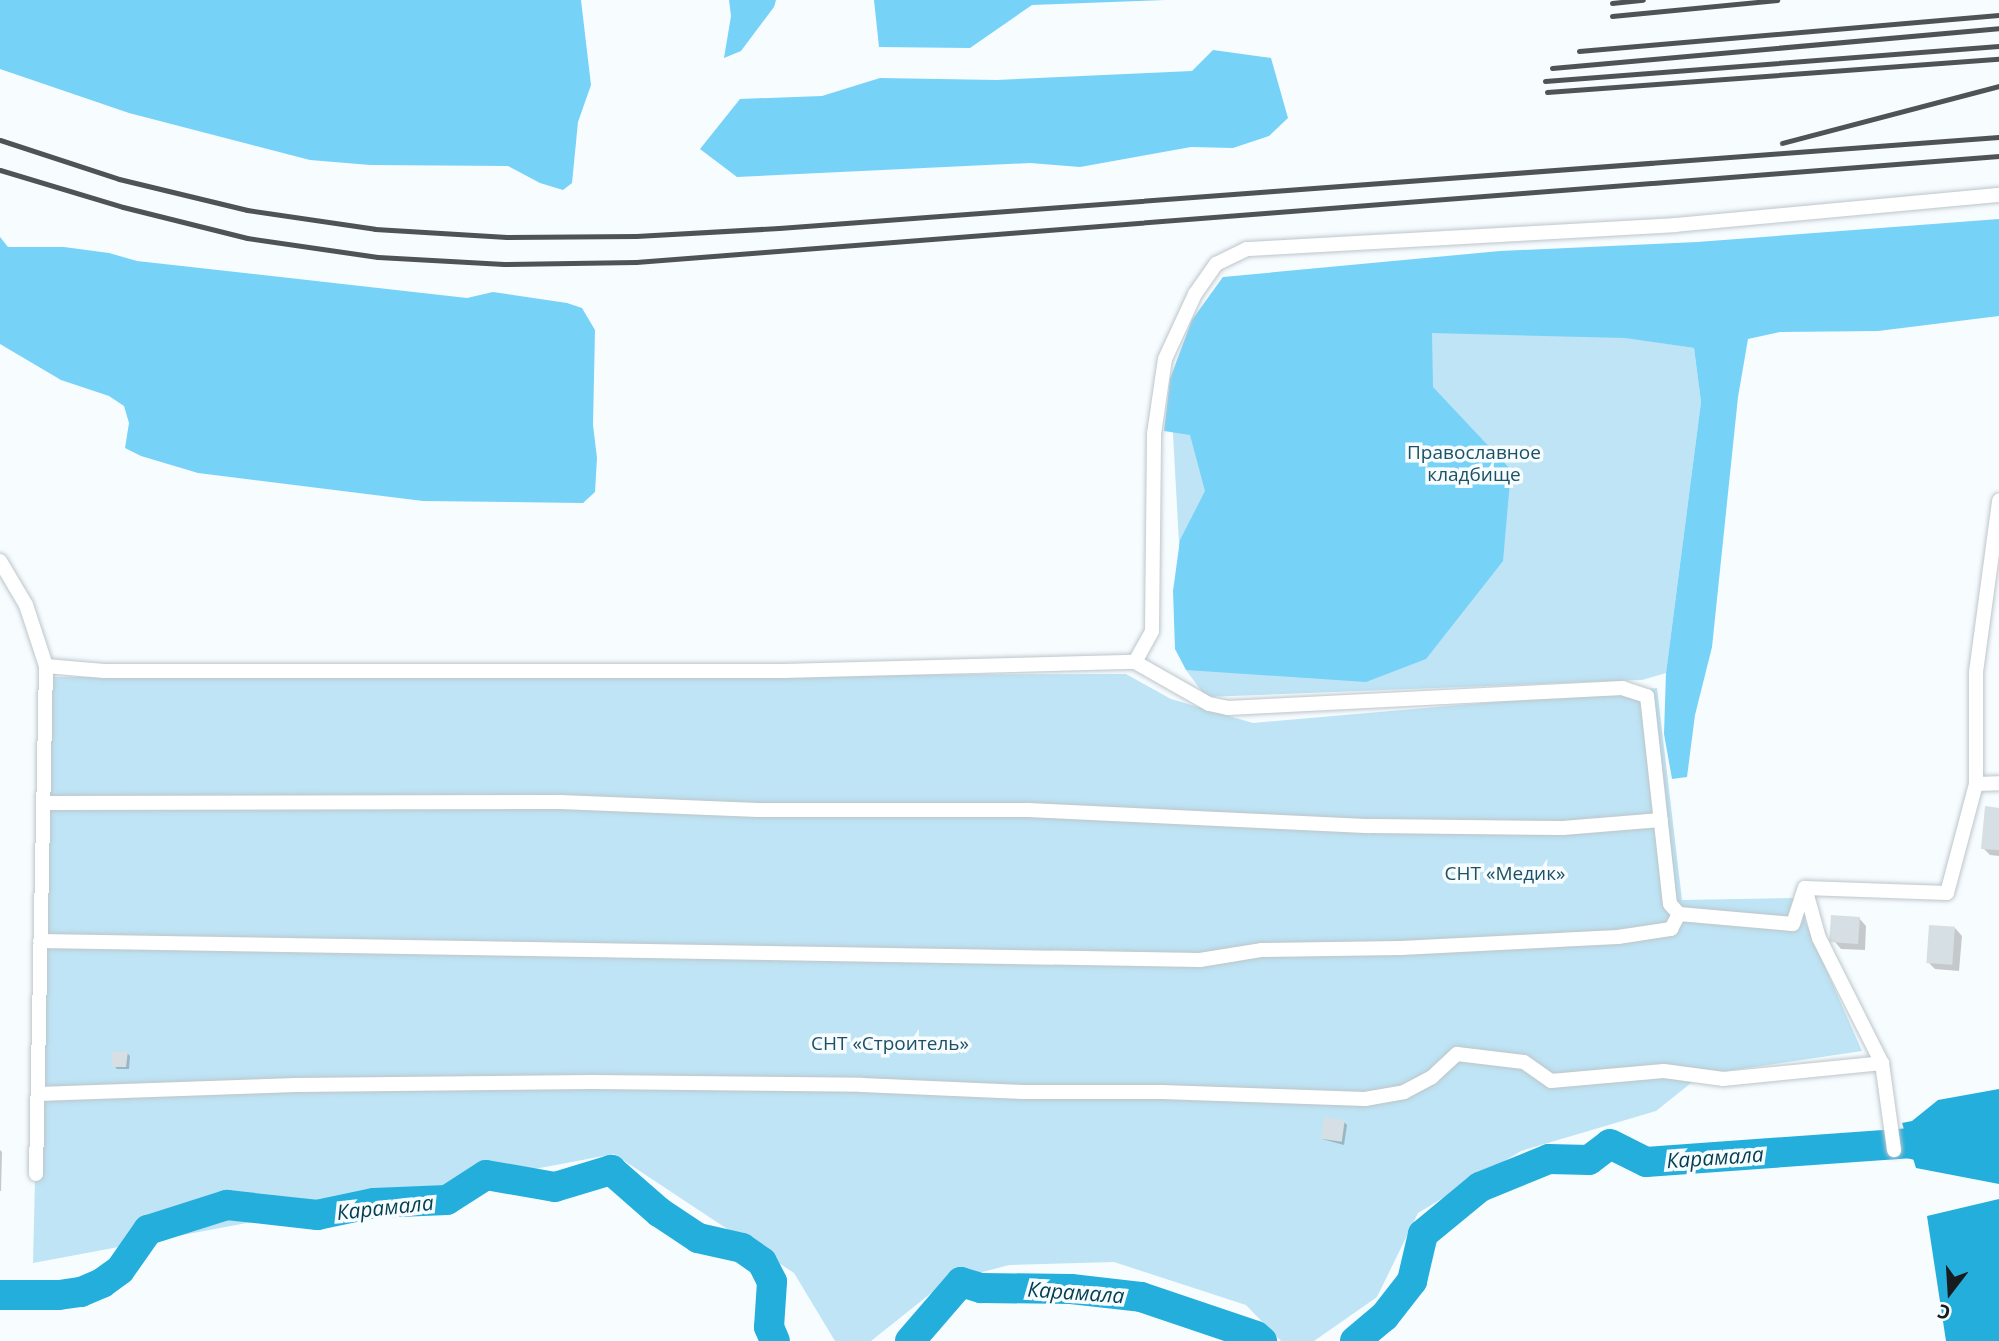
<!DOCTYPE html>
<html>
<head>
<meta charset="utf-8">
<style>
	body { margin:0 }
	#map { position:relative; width:1999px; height:1341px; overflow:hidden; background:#f7fcff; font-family:"Open Sans",sans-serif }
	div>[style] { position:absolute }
	.green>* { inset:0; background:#bee4f5 }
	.forest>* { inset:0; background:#77d2f8 }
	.water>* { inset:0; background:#24aedc }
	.shadow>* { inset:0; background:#0003 }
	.river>* { height:30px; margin:-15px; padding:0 15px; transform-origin:15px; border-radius:15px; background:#24aedc }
	.building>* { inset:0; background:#d6dfe3; transform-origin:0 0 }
	.roads { filter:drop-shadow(0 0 2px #bdc6ca) drop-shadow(0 0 2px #bdc6ca) }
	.minor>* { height:14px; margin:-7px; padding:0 7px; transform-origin:7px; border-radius:7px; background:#fff }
	.rail>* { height:5px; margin:-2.5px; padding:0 2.5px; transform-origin:2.5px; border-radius:2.5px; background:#505355 }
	span { translate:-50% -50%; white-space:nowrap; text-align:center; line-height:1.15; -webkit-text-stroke:7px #f7fcff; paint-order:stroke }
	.park-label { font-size:19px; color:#1d5064 }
	.water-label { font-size:21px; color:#043e51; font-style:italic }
	.north { position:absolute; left:1915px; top:1257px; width:70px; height:70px; -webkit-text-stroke:5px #f7fcff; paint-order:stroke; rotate:197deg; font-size:19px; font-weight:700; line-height:28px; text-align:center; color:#191c1e }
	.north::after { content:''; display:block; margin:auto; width:24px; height:32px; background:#191c1e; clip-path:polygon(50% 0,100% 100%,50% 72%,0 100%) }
</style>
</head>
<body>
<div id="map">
	<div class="green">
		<div style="clip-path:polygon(1223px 277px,1694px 348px,1701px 402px,1666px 673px,1642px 680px,1206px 697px,1186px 670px,1170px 379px,1192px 320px)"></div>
		<div style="clip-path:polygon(1126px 674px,1171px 699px,1253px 723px,1657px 688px,1682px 900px,1795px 898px,1862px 1051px,1701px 1075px,1656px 1111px,1521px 1151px,1418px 1213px,1377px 1297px,1314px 1341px,1281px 1341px,1246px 1305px,1114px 1262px,1009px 1265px,945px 1282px,871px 1341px,835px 1341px,794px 1273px,614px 1154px,33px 1263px,44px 803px,53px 677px)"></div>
	</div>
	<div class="forest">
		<div style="clip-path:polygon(0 0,581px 0,591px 85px,578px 122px,572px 183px,563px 190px,540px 183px,508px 166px,370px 165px,310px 160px,129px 113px,0 69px)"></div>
		<div style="clip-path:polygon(729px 0,776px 0,774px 7px,741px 51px,724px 58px,731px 16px)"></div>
		<div style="clip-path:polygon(874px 0,1165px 0,1032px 5px,970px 48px,879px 47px)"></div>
		<div style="clip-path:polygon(1213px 50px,1271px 58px,1288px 118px,1269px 136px,1233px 148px,1191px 147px,1080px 167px,1030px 163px,737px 177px,700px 149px,740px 99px,822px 96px,880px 78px,997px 80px,1192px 71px)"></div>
		<div style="clip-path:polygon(1999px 219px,1999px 316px,1878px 331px,1780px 332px,1748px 339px,1738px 397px,1712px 647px,1695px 715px,1687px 777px,1672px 779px,1664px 734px,1666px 673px,1701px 402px,1694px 348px,1625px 338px,1432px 333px,1433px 387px,1511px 470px,1503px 561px,1426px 659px,1366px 682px,1186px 670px,1175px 649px,1173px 591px,1180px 540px,1205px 491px,1190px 435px,1164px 431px,1170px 379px,1192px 320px,1223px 277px,1500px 251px,1697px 242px)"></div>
		<div style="clip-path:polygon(0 237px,8px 247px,64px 247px,109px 253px,137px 261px,467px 298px,493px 292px,567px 303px,582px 308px,595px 330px,593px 425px,597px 458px,595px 492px,583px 503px,423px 501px,198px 473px,141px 456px,125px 448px,129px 423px,124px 406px,109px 396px,61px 380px,0 344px)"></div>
	</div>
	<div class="water">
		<div style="clip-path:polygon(1999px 1089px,1999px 1184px,1916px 1168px,1902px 1123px,1912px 1121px,1938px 1100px)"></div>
		<div style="clip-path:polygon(1999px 1199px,1999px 1341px,1946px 1341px,1927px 1216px)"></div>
	</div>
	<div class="shadow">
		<div style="clip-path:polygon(1999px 809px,1999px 856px,1990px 855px,1983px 848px)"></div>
		<div style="clip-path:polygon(1859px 918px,1866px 926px,1865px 950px,1841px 949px,1834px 941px)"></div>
		<div style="clip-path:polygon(1955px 928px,1962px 936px,1959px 971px,1935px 969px,1928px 962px)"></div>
		<div style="clip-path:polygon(127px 1053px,130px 1056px,129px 1069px,117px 1069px,114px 1066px)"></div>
		<div style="clip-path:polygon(1344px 1122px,1347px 1125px,1344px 1145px,1322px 1139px)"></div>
		<div style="clip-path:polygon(0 1150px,2px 1152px,1px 1191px,0 1191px)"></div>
	</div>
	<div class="river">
		<div style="left:0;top:1295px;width:59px"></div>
		<div style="left:59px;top:1295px;width:22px;rotate:-8deg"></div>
		<div style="left:81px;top:1292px;width:23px;rotate:-23deg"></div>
		<div style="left:102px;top:1283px;width:22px;rotate:-36deg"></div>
		<div style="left:120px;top:1270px;width:49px;rotate:-55deg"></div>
		<div style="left:148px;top:1230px;width:83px;rotate:-17.6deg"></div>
		<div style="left:227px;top:1205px;width:91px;rotate:6.3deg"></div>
		<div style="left:317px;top:1215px;width:58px;rotate:-11.9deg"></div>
		<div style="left:374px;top:1203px;width:73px;rotate:-2.4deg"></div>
		<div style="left:447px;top:1200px;width:46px;rotate:-32.7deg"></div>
		<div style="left:486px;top:1175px;width:70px;rotate:9.9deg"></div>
		<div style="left:555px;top:1187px;width:59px;rotate:-16.9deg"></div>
		<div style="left:611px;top:1170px;width:64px;rotate:41.2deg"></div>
		<div style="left:659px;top:1212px;width:47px;rotate:33.7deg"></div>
		<div style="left:698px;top:1238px;width:45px;rotate:12.8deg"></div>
		<div style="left:742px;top:1248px;width:24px;rotate:35deg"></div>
		<div style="left:762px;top:1262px;width:22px;rotate:63deg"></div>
		<div style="left:772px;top:1282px;width:45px;rotate:93.8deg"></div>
		<div style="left:769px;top:1327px;width:15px;rotate:67deg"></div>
		<div style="left:910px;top:1341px;width:78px;rotate:-49.2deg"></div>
		<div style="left:961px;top:1282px;width:21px;rotate:17deg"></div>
		<div style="left:981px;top:1288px;width:90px;rotate:0.6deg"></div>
		<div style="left:1071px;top:1289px;width:70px;rotate:6.5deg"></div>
		<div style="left:1141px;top:1297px;width:121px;rotate:18.7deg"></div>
		<div style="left:1256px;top:1336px;width:8px;rotate:40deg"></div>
		<div style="left:1355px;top:1341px;width:38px;rotate:-40deg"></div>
		<div style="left:1384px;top:1317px;width:46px;rotate:-52.1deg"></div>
		<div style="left:1412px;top:1281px;width:48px;rotate:-76.8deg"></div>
		<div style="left:1423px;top:1234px;width:74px;rotate:-39.5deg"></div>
		<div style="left:1480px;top:1187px;width:74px;rotate:-22.1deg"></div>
		<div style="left:1549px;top:1159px;width:40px;rotate:1.4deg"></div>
		<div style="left:1589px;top:1160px;width:26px;rotate:-37deg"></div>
		<div style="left:1610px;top:1144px;width:40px;rotate:26.6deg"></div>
		<div style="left:1646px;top:1162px;width:263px;rotate:-4.1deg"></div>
		<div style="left:1908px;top:1143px;width:94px;rotate:13.6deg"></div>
	</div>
	<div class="building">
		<div style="clip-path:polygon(1985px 806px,1999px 808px,1999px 850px,1981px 849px)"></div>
		<div style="left:1831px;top:915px;width:29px;height:27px;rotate:4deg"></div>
		<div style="left:1929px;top:925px;width:26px;height:38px;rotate:4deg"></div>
		<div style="clip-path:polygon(128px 1051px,126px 1067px,112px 1067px,112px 1052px)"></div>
		<div style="left:1324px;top:1117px;width:21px;height:22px;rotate:8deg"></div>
	</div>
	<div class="roads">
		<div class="minor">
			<div style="left:0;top:561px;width:51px;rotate:59.4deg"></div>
			<div style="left:26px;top:605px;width:64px;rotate:71.8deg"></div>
			<div style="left:46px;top:666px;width:508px;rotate:91.13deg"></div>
			<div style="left:1135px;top:662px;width:85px;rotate:29.6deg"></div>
			<div style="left:1209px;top:704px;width:19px;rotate:12deg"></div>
			<div style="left:1228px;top:708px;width:395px;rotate:-2.9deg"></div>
			<div style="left:1622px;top:688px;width:26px;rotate:18deg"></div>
			<div style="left:1647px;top:696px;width:209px;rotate:83.7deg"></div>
			<div style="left:1670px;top:904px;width:13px;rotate:48deg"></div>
			<div style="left:1679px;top:914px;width:114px;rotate:5deg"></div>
			<div style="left:1793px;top:924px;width:38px;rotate:-72deg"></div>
			<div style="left:1805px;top:888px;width:52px;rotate:74.4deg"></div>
			<div style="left:1819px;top:938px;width:140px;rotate:63.3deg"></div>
			<div style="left:1882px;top:1063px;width:88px;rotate:82.1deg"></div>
			<div style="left:46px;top:666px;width:58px;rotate:4.9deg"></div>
			<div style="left:104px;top:671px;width:679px"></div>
			<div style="left:783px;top:671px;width:352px;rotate:-1.5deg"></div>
			<div style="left:1135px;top:662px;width:35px;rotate:-61deg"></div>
			<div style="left:1152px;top:631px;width:197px;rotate:-89.4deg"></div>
			<div style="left:1154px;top:434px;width:76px;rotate:-81.7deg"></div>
			<div style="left:1165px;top:359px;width:72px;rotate:-65.2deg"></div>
			<div style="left:1195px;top:294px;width:37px;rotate:-55deg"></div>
			<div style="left:1216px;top:264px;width:34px;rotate:-26deg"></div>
			<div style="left:1247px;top:249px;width:429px;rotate:-3.2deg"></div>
			<div style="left:1675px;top:225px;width:325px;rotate:-5.3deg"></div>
			<div style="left:1976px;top:784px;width:112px;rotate:-90deg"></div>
			<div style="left:1976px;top:672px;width:173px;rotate:-82.3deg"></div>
			<div style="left:44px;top:803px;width:516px;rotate:-0.11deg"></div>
			<div style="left:560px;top:802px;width:198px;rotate:2.3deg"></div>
			<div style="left:758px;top:810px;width:270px"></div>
			<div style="left:1028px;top:810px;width:343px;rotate:2.7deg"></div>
			<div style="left:1371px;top:826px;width:192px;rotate:0.6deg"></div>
			<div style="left:1563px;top:828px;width:98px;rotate:-4.7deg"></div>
			<div style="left:1805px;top:888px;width:142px;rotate:2deg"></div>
			<div style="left:1947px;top:893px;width:113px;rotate:-75.1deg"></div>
			<div style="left:1976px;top:784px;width:23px;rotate:-2deg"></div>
			<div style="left:40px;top:941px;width:1160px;rotate:0.94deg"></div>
			<div style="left:1200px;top:960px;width:63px;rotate:-9.2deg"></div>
			<div style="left:1262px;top:950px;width:139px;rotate:-0.8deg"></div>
			<div style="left:1401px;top:948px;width:217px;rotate:-2.9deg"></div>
			<div style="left:1618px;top:937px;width:54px;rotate:-8.6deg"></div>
			<div style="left:1671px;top:929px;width:17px;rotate:-62deg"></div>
			<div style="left:38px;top:1094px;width:258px;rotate:-2deg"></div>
			<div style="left:296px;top:1085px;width:297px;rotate:-0.6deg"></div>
			<div style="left:593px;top:1082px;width:269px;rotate:0.6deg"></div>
			<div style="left:862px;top:1085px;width:161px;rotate:2.5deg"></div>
			<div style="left:1023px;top:1092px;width:139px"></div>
			<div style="left:1162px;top:1092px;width:203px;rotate:2deg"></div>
			<div style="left:1365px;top:1099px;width:40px;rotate:-10deg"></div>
			<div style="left:1404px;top:1092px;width:32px;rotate:-28deg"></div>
			<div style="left:1432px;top:1077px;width:34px;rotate:-43deg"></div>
			<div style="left:1457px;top:1054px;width:67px;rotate:6.8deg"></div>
			<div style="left:1524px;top:1062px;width:33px;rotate:35deg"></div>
			<div style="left:1551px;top:1081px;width:113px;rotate:-5.1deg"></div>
			<div style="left:1664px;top:1071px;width:60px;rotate:7.7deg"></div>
			<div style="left:1723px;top:1079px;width:160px;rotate:-5.7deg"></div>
		</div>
	</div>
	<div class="rail">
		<div style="left:1612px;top:3px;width:31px;rotate:-6deg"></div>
		<div style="left:1612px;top:16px;width:166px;rotate:-5.5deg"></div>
		<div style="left:1579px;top:51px;width:422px;rotate:-4.9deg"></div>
		<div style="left:1552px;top:68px;width:449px;rotate:-5.1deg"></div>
		<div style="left:1545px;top:81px;width:455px;rotate:-4.4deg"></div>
		<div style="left:1547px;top:92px;width:453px;rotate:-4.2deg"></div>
		<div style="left:0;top:140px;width:125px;rotate:18.1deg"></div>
		<div style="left:119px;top:179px;width:132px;rotate:13.6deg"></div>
		<div style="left:247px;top:210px;width:129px;rotate:8.4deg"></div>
		<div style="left:375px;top:229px;width:132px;rotate:3.5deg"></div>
		<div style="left:507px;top:237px;width:129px;rotate:-0.4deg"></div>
		<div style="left:636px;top:236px;width:143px;rotate:-3.2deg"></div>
		<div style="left:779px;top:228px;width:1223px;rotate:-4.27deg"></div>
		<div style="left:1782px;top:143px;width:224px;rotate:-14.7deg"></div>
		<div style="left:0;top:170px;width:128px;rotate:16.7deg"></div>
		<div style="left:123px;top:207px;width:128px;rotate:14deg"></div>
		<div style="left:247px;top:238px;width:132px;rotate:8.3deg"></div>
		<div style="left:378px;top:257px;width:126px;rotate:3.2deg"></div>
		<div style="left:504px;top:264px;width:132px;rotate:-0.9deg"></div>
		<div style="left:636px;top:262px;width:1367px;rotate:-4.45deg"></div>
	</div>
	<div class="park-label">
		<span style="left:1474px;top:464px">Православное<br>кладбище</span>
		<span style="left:1505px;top:874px">СНТ «Медик»</span>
		<span style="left:890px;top:1044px">СНТ «Строитель»</span>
	</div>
	<div class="water-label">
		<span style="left:1715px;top:1157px;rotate:-4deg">Карамала</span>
		<span style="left:385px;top:1207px;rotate:-6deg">Карамала</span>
		<span style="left:1076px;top:1292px;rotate:4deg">Карамала</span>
	</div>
	<div class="north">С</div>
</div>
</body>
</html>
